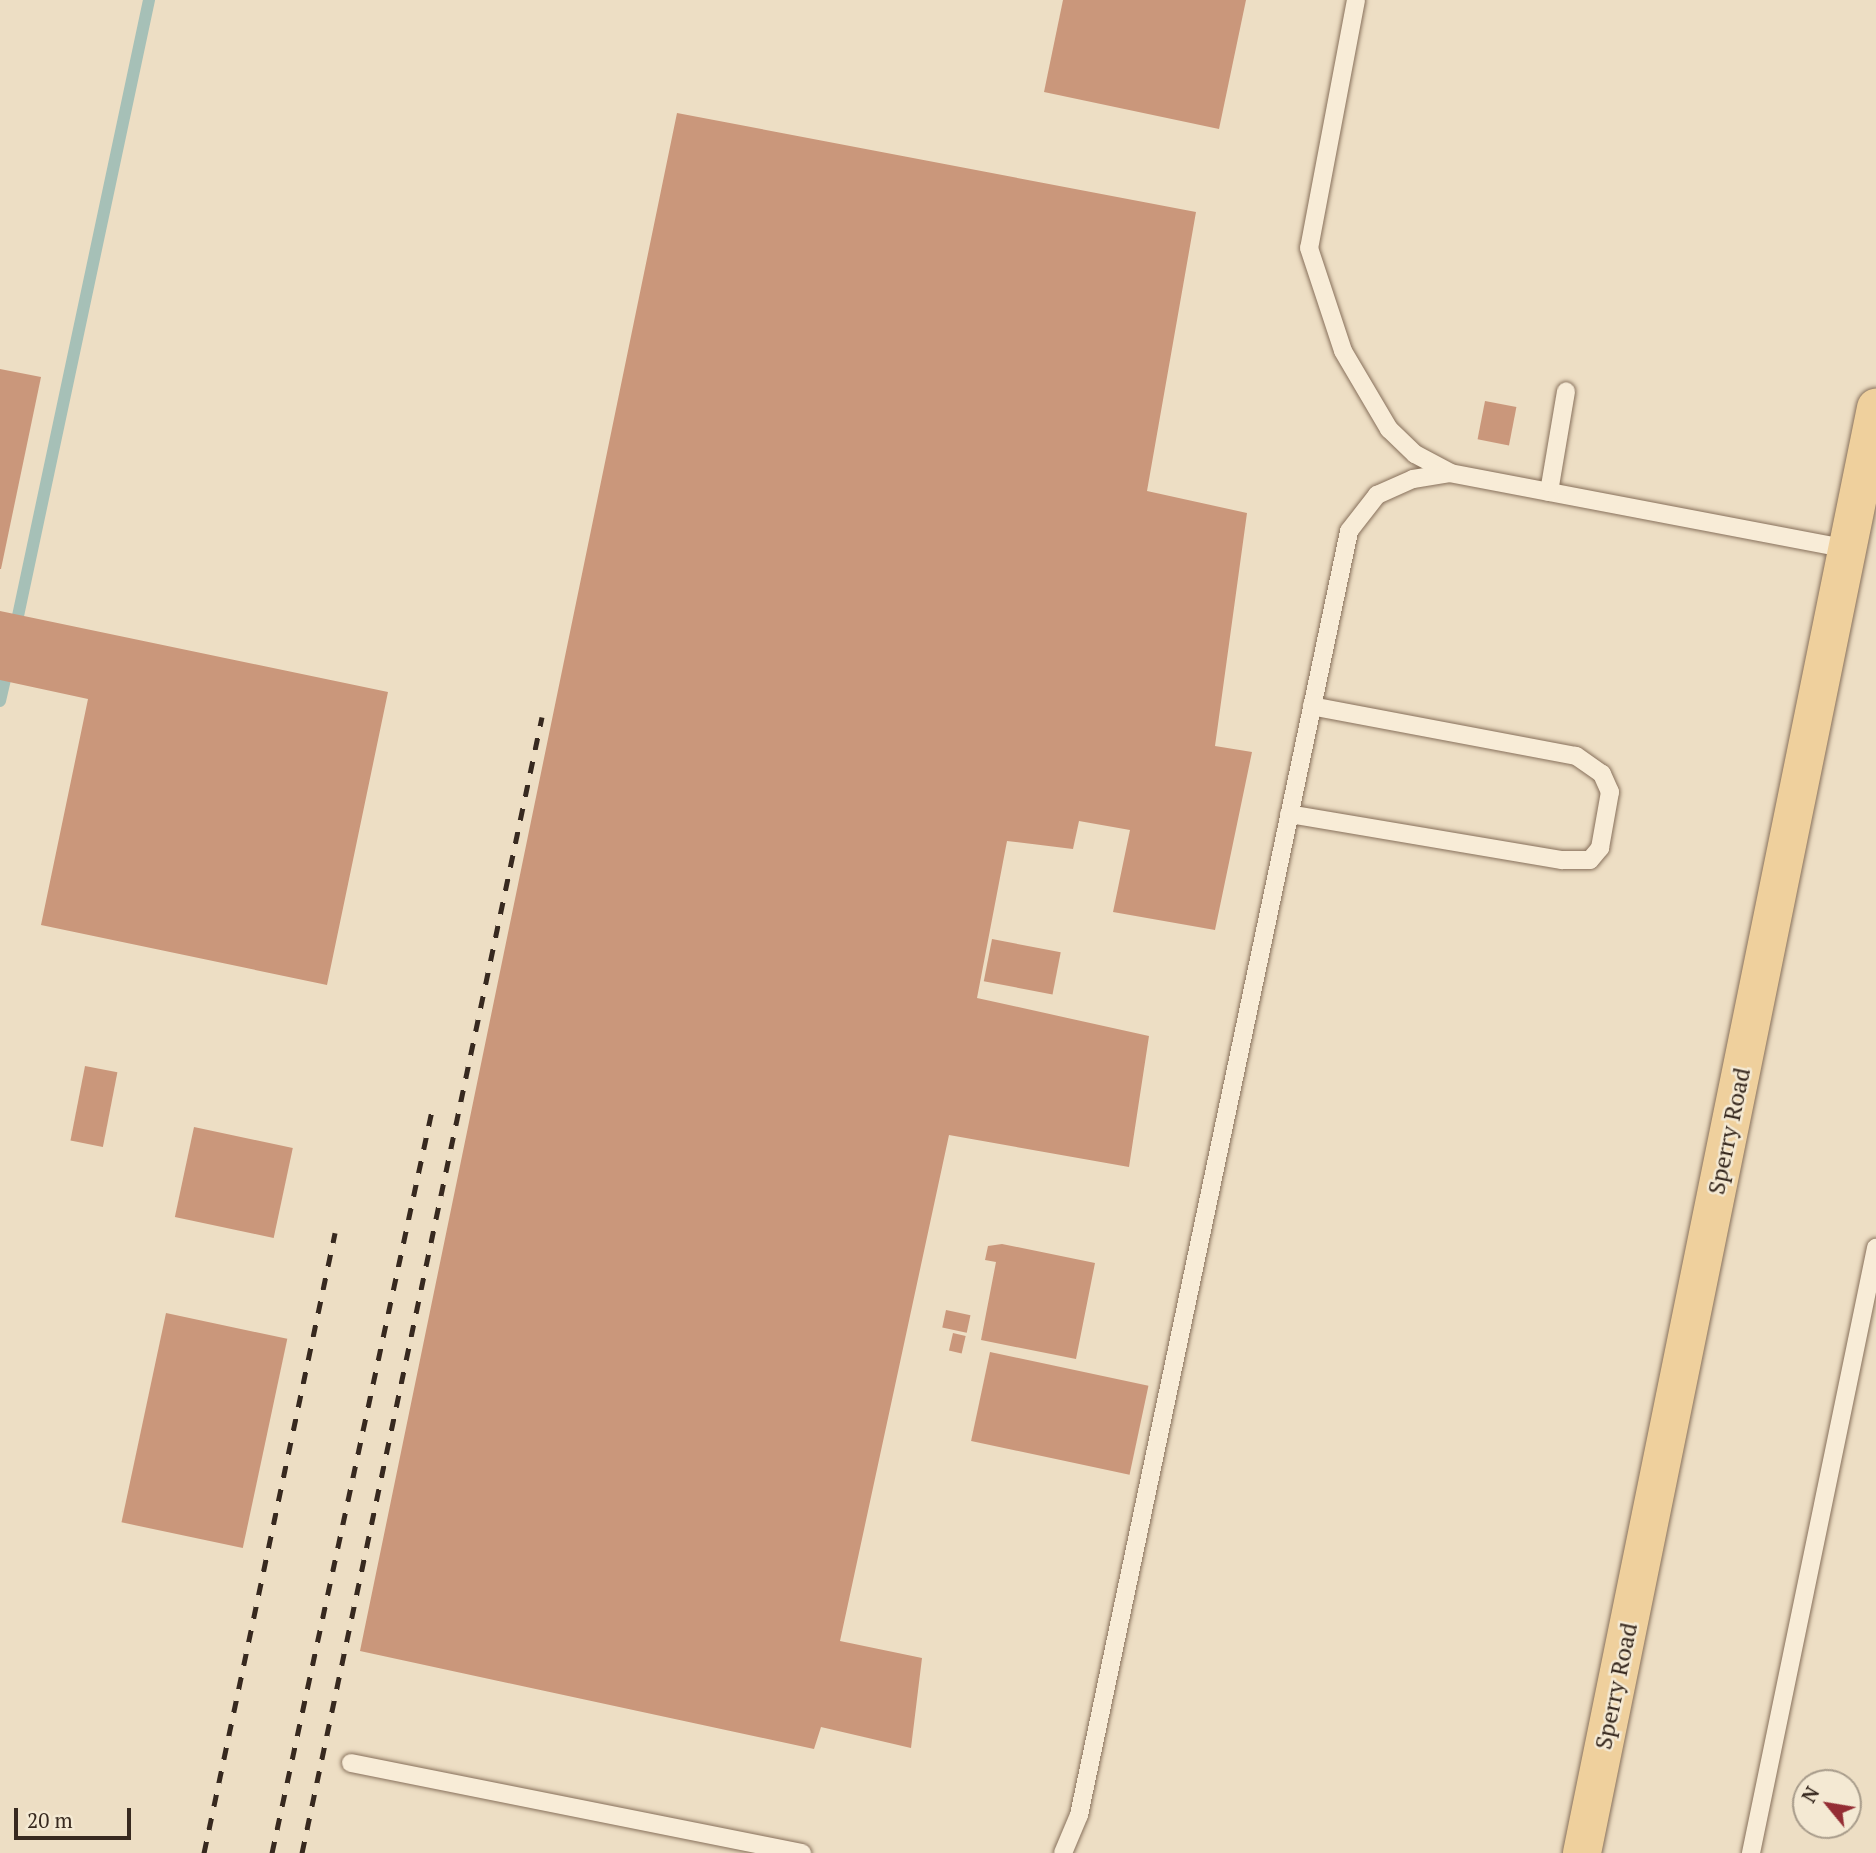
<!DOCTYPE html>
<html>
<head>
<meta charset="utf-8">
<style>
	body { margin:0 }
	#map { position:relative; width:1876px; height:1853px; overflow:hidden; background:#eddec4; font-family:"PT Serif",serif }
	div>[style] { position:absolute }
	.stream>* { height:12px; margin:-6px; padding:0 6px; transform-origin:6px; border-radius:6px; background:#a6c0b7 }
	.building>* { inset:0; background:#ca977b; transform-origin:0 0 }
	.roads { filter:drop-shadow(0 0 2px #87705b) drop-shadow(0 0 2px #87705b) }
	.lane>* { height:18px; margin:-9px; padding:0 9px; transform-origin:9px; border-radius:9px; background:#f8ecd7 }
	.primary>* { height:38px; margin:-19px; padding:0 19px; transform-origin:19px; border-radius:19px; background:#efd09d }
	.rail>* { height:5px; margin-top:-2.5px; transform-origin:0; background:repeating-linear-gradient(90deg,#37291f 0 12px,transparent 0 24px) }
	span { translate:-50% -50%; white-space:nowrap; text-align:center; line-height:1.15; -webkit-text-stroke:5px #f4e9d3; paint-order:stroke }
	.street-label { font-size:24px; color:#37291f }
	.north { position:absolute; left:1792px; top:1769px; width:70px; height:70px; box-sizing:border-box; background:#f4e9d3; border:2px solid #a89c8b; border-radius:50%; rotate:300deg; font-size:19px; font-weight:700; line-height:28px; text-align:center; color:#37291f }
	.north::after { content:''; display:block; margin:auto; width:24px; height:32px; background:#942d34; clip-path:polygon(50% 0,100% 100%,50% 72%,0 100%) }
	.scale { position:absolute; left:14px; top:1808px; width:117px; height:32px; box-sizing:border-box; border:4px solid #37291f; border-top:0; padding-left:9px; font-size:21px; line-height:24px; white-space:nowrap; color:#37291f; -webkit-text-stroke:5px #f4e9d3; paint-order:stroke }
</style>
</head>
<body>
<div id="map">
	<div class="stream">
		<div style="left:15px;top:630px;width:644px;rotate:-77.99deg"></div>
		<div style="left:0;top:701px;width:37px;rotate:-77deg"></div>
	</div>
	<div class="building">
		<div style="clip-path:polygon(1063px 0,1246px 0,1219px 129px,1044px 92px)"></div>
		<div style="clip-path:polygon(677px 113px,1196px 212px,1147px 491px,1247px 513px,1215px 746px,1252px 752px,1215px 930px,1113px 912px,1130px 830px,1079px 821px,1073px 849px,1007px 841px,977px 998px,1149px 1036px,1129px 1167px,949px 1135px,840px 1641px,922px 1658px,911px 1748px,821px 1727px,814px 1749px,360px 1651px)"></div>
		<div style="clip-path:polygon(0 369px,41px 377px,1px 569px,0 569px)"></div>
		<div style="left:1485px;top:401px;width:32px;height:39px;rotate:11deg"></div>
		<div style="clip-path:polygon(0 611px,388px 692px,327px 985px,41px 925px,88px 699px,0 680px)"></div>
		<div style="left:992px;top:939px;width:70px;height:43px;rotate:11deg"></div>
		<div style="left:85px;top:1066px;width:33px;height:76px;rotate:11deg"></div>
		<div style="left:194px;top:1127px;width:101px;height:92px;rotate:12deg"></div>
		<div style="clip-path:polygon(1002px 1244px,1095px 1263px,1076px 1359px,981px 1340px,996px 1262px,985px 1260px,988px 1246px)"></div>
		<div style="left:946px;top:1310px;width:25px;height:18px;rotate:12deg"></div>
		<div style="left:166px;top:1313px;width:124px;height:214px;rotate:12deg"></div>
		<div style="left:953px;top:1333px;width:13px;height:18px;rotate:13deg"></div>
		<div style="left:990px;top:1352px;width:162px;height:91px;rotate:12deg"></div>
	</div>
	<div class="roads">
		<div class="lane">
			<div style="left:1356px;top:0;width:252px;rotate:100.7deg"></div>
			<div style="left:1309px;top:248px;width:108px;rotate:71.7deg"></div>
			<div style="left:1343px;top:351px;width:91px;rotate:59.5deg"></div>
			<div style="left:1389px;top:429px;width:36px;rotate:44deg"></div>
			<div style="left:1415px;top:454px;width:40px;rotate:28deg"></div>
			<div style="left:1450px;top:473px;width:404px;rotate:10.8deg"></div>
			<div style="left:1549px;top:492px;width:102px;rotate:-80.4deg"></div>
			<div style="left:1289px;top:814px;width:277px;rotate:9.6deg"></div>
			<div style="left:1562px;top:860px;width:28px"></div>
			<div style="left:1590px;top:860px;width:16px;rotate:-50deg"></div>
			<div style="left:1600px;top:848px;width:57px;rotate:-79.9deg"></div>
			<div style="left:1610px;top:792px;width:20px;rotate:-114deg"></div>
			<div style="left:1602px;top:774px;width:32px;rotate:-145deg"></div>
			<div style="left:1576px;top:756px;width:269px;rotate:-169.3deg"></div>
			<div style="left:351px;top:1763px;width:460px;rotate:11.3deg"></div>
			<div style="left:1063px;top:1853px;width:41px;rotate:-67.2deg"></div>
			<div style="left:1079px;top:1815px;width:1312px;rotate:-78.12deg"></div>
			<div style="left:1349px;top:531px;width:46px;rotate:-52.1deg"></div>
			<div style="left:1377px;top:495px;width:39px;rotate:-24deg"></div>
			<div style="left:1413px;top:479px;width:37px;rotate:-9deg"></div>
			<div style="left:1751px;top:1853px;width:618px;rotate:-78.33deg"></div>
		</div>
		<div class="primary">
			<div style="left:1582px;top:1853px;width:1475px;rotate:-78.5deg"></div>
		</div>
	</div>
	<div class="rail">
		<div style="left:204px;top:1853px;width:634px;rotate:-78.07deg"></div>
		<div style="left:272px;top:1853px;width:764px;rotate:-77.84deg"></div>
		<div style="left:302px;top:1853px;width:1161px;rotate:-78.07deg"></div>
	</div>
	<div class="street-label">
		<span style="left:1729px;top:1131px;rotate:-78deg">Sperry Road</span>
		<span style="left:1616px;top:1686px;rotate:-78deg">Sperry Road</span>
	</div>
	<div class="north">N</div>
	<div class="scale">20 m</div>
</div>
</body>
</html>
